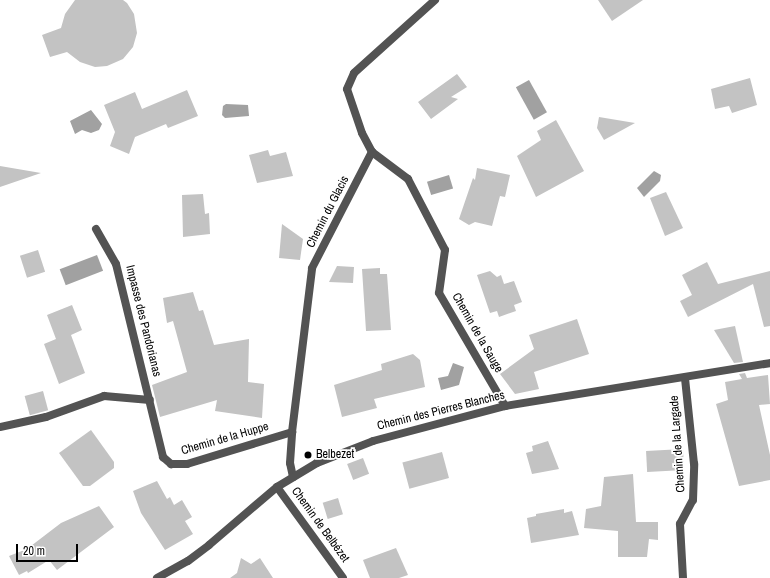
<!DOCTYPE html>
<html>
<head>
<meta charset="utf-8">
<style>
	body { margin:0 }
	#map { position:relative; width:770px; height:578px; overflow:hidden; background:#fff; font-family:"Archivo Narrow",sans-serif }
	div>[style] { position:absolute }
	.water>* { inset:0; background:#a1a1a1; transform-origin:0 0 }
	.building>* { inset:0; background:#c3c3c3; transform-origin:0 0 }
	.pedestrian>* { height:8px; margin:-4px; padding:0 4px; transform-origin:4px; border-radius:4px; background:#535353 }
	.minor>* { height:8px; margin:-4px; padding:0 4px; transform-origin:4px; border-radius:4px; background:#535353 }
	.tertiary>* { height:8px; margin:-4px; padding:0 4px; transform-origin:4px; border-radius:4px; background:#535353 }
	.dots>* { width:11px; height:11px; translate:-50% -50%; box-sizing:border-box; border:2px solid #fff; border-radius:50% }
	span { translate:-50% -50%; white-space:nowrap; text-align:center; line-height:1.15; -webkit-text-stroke:3.5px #fff; paint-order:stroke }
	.street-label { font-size:12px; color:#000 }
	.poi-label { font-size:12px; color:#000 }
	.left { translate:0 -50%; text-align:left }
	.scale { position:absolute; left:16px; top:544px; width:62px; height:18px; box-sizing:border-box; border:2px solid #000; border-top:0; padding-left:5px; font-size:12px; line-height:14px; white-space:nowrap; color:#000; -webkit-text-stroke:3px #fff; paint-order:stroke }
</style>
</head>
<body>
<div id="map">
	<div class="water">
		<div style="left:529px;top:80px;width:37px;height:15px;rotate:61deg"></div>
		<div style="clip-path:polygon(226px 104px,248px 105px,249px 116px,225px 118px,222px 115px,223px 106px)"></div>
		<div style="clip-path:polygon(91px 110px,102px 124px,99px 130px,91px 133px,82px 130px,75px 134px,70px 121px)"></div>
		<div style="clip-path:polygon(654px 171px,661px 175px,660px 181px,644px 197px,637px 188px)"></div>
		<div style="left:449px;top:175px;width:14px;height:23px;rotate:73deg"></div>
		<div style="left:97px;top:255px;width:17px;height:40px;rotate:69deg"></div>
		<div style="clip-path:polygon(453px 363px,464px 367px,459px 385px,441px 390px,438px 378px,448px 376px)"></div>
	</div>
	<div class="building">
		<div style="clip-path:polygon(75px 0,123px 0,127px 3px,134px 14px,137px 33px,133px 47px,123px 59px,107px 66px,95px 67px,80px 62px,67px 52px,50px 57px,42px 35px,61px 28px,65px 14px)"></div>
		<div style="clip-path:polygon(598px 0,643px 0,612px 21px)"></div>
		<div style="clip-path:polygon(457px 74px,467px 87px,451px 97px,458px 99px,431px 119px,418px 102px)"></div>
		<div style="clip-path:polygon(750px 78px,757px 105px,732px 113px,729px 106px,715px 109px,711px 89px)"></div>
		<div style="clip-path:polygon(187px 90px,198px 116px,168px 128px,166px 124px,135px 137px,129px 154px,110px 146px,115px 132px,104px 105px,135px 92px,142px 109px)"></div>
		<div style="clip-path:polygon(599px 117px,635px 123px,604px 140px,597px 128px)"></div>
		<div style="clip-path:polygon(556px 120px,584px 171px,536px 197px,517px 156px,541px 140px,537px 131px)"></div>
		<div style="clip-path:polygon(268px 150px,270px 156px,286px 152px,293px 176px,257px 183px,249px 155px)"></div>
		<div style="clip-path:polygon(0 166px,41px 173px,0 187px)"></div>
		<div style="clip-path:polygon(477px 168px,510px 175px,505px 197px,500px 196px,492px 226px,475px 222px,469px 225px,459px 219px,473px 178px,475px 180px)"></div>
		<div style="clip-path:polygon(666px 192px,683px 228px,665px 236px,650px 198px)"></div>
		<div style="clip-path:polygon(203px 194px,205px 214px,209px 213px,210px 234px,183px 237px,182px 195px)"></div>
		<div style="clip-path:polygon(282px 224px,303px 239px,300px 260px,279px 258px)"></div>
		<div style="left:38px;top:250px;width:23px;height:19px;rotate:72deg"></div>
		<div style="clip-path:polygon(707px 262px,718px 284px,770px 271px,770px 326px,764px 327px,753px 284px,688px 317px,680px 301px,692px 295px,682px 275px)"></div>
		<div style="clip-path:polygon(337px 266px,354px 267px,353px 283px,329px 282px)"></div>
		<div style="clip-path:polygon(380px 268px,380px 274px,387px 274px,391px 330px,366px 331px,362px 269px)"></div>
		<div style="clip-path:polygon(490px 271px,497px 277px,501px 275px,504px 284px,514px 281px,522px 302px,514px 305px,516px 311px,499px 317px,497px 311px,490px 313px,477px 275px)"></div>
		<div style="clip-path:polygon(193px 292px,199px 311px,203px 310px,214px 345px,249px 339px,248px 382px,264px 384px,262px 418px,215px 411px,217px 400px,160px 417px,152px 385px,187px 372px,173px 321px,167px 323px,163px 298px)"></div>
		<div style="clip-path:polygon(72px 305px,82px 330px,71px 335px,85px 373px,59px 384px,44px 344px,56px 339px,47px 315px)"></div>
		<div style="clip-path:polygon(577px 319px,589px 354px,534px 372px,539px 389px,515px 394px,500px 374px,534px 349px,529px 335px)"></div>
		<div style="clip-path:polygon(735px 326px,743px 362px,734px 363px,714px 330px)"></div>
		<div style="clip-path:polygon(413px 354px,420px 360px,425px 387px,374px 399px,377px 408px,342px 417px,334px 385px,382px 370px,381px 364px)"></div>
		<div style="clip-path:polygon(745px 373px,747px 378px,768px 375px,770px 404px,759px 405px,770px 455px,770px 480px,739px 486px,716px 404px,728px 400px,725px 382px,742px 379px,739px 374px)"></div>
		<div style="left:43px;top:391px;width:20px;height:19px;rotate:75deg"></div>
		<div style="clip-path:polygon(91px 430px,114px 462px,114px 468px,90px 486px,83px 486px,59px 453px)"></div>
		<div style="clip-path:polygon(548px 441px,559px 469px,532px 474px,526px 453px,533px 451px,532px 446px)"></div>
		<div style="left:683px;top:449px;width:21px;height:37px;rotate:87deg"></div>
		<div style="left:442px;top:452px;width:27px;height:41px;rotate:75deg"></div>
		<div style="left:363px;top:458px;width:17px;height:17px;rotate:69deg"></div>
		<div style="clip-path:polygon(633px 474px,636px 522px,658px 522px,658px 540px,649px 539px,647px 557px,618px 557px,618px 531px,584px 528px,586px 509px,601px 506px,604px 477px)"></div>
		<div style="clip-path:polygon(157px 481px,167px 499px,170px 497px,174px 505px,182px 500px,192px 517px,185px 521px,193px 534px,165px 550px,141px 513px,133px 491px)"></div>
		<div style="left:338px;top:498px;width:17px;height:16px;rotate:73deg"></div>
		<div style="clip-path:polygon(99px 506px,114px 527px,57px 570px,49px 560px,28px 573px,27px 571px,19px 575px,9px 556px,27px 549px,61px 523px)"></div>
		<div style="clip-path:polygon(564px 509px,564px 513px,572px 511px,579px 535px,531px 543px,527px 518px,536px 516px,536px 514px)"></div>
		<div style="clip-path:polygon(396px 548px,408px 575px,399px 578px,370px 578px,363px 560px)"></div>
		<div style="clip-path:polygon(241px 558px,251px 564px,260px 558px,273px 578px,230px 578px,237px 573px)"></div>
	</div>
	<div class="pedestrian">
		<div style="left:0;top:427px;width:47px;rotate:-12.3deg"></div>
		<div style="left:46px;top:417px;width:62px;rotate:-19.9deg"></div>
		<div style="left:104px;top:396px;width:46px;rotate:5deg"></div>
	</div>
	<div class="minor">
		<div style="left:372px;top:152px;width:45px;rotate:36.9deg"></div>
		<div style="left:408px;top:179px;width:80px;rotate:62.5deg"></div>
		<div style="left:445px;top:250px;width:43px;rotate:97.9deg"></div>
		<div style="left:439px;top:293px;width:131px;rotate:59.7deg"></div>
		<div style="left:96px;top:229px;width:40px;rotate:60.3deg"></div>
		<div style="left:116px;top:264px;width:199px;rotate:76.3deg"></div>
		<div style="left:163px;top:457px;width:11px;rotate:41deg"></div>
		<div style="left:171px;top:464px;width:16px"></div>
		<div style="left:187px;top:464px;width:110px;rotate:-16.9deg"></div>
		<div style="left:293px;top:477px;width:14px;rotate:-102deg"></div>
		<div style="left:290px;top:463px;width:31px;rotate:-86deg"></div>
		<div style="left:292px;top:432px;width:165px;rotate:-83deg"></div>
		<div style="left:312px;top:268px;width:131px;rotate:-62.7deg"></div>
		<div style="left:372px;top:152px;width:21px;rotate:-118deg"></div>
		<div style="left:362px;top:133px;width:46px;rotate:-108.8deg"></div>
		<div style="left:347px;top:89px;width:17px;rotate:-66deg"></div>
		<div style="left:354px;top:73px;width:109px;rotate:-42deg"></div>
		<div style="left:277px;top:487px;width:112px;rotate:54deg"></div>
		<div style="left:683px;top:578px;width:54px;rotate:-93.2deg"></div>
		<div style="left:680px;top:524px;width:27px;rotate:-62deg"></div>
		<div style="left:693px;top:500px;width:36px;rotate:-88deg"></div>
		<div style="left:694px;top:464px;width:86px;rotate:-96deg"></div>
	</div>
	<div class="tertiary">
		<div style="left:157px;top:578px;width:35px;rotate:-29deg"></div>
		<div style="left:188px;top:561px;width:26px;rotate:-37deg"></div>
		<div style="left:209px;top:545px;width:89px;rotate:-40.5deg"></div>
		<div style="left:277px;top:487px;width:47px;rotate:-31deg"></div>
		<div style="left:317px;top:463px;width:60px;rotate:-21.4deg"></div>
		<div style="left:373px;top:441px;width:137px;rotate:-14.9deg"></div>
		<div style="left:505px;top:406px;width:268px;rotate:-9.2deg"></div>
	</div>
	<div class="dots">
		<div style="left:308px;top:455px;background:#000"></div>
	</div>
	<div class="street-label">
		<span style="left:328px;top:212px;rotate:-63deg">Chemin du Glacis</span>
		<span style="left:143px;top:321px;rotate:76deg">Impasse des Pandorianas</span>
		<span style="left:477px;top:333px;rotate:60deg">Chemin de la Sauge</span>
		<span style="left:441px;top:411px;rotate:-14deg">Chemin des Pierres Blanches</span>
		<span style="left:225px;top:439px;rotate:-16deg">Chemin de la Huppe</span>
		<span style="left:678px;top:444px;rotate:-94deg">Chemin de la Largade</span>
		<span style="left:320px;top:525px;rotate:54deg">Chemin de Belbézet</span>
	</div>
	<div class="poi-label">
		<span class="left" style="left:316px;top:455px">Belbezet</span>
	</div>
	<div class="scale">20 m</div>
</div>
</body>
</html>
